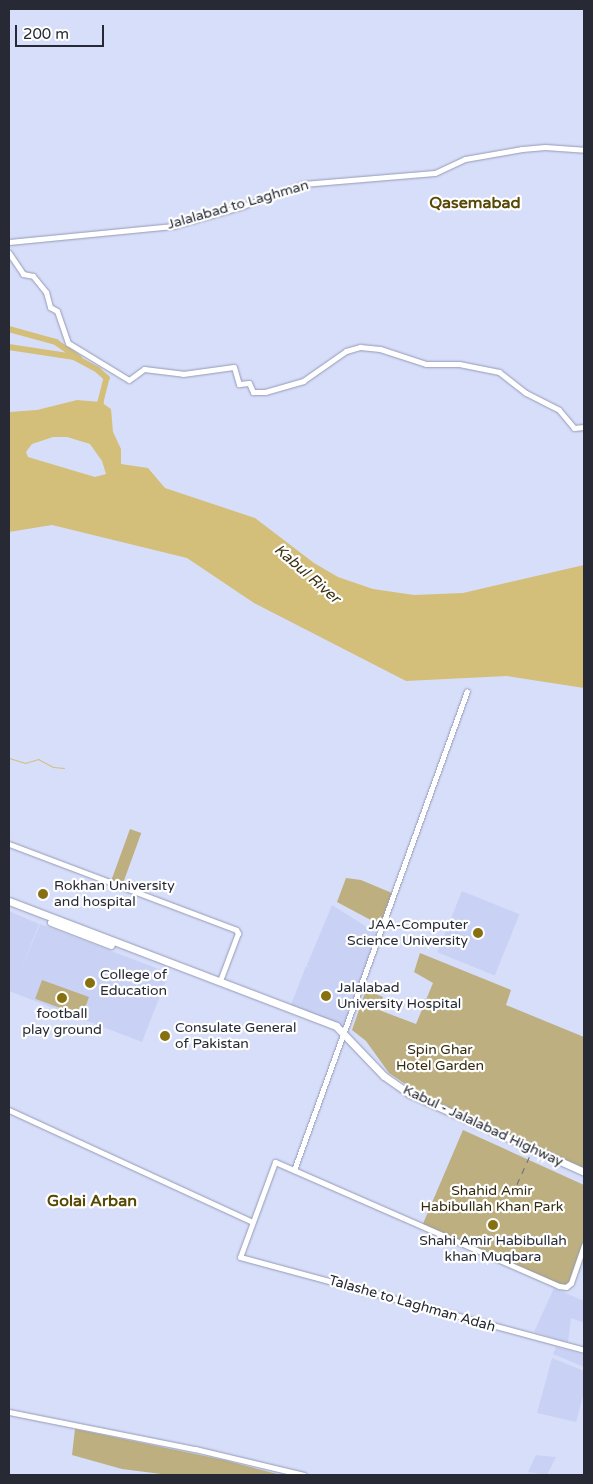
<!DOCTYPE html>
<html>
<head>
<meta charset="utf-8">
<style>
	body { margin:0 }
	#map { position:relative; width:593px; height:1484px; overflow:hidden; background:#d7defa; font-family:"Varela Round",sans-serif }
	div>[style] { position:absolute }
	.built>* { inset:0; background:#c9d2f5; transform-origin:0 0 }
	.green>* { inset:0; background:#bdaf7f; transform-origin:0 0 }
	.water>* { inset:0; background:#d3bf7a }
	.stream>* { height:1px; margin:-0.5px; padding:0 0.5px; transform-origin:0.5px; border-radius:0.5px; background:#d3bf7a }
	.river>* { height:5.5px; margin:-2.75px; padding:0 2.75px; transform-origin:2.75px; border-radius:2.75px; background:#d3bf7a }
	.roads { filter:drop-shadow(0 0 1px #949ab5) drop-shadow(0 0 1px #949ab5) }
	.secondary>* { height:5px; margin:-2.5px; padding:0 2.5px; transform-origin:2.5px; border-radius:2.5px; background:#fff }
	.highway>* { height:7px; margin:-3.5px; padding:0 3.5px; transform-origin:3.5px; border-radius:3.5px; background:#fff }
	.rail>* { height:1px; margin-top:-0.5px; transform-origin:0; background:repeating-linear-gradient(90deg,#666b7c 0 6px,transparent 0 12px) }
	.dots>* { width:14px; height:14px; translate:-50% -50%; box-sizing:border-box; border:2px solid #fff; border-radius:50% }
	span { translate:-50% -50%; white-space:nowrap; text-align:center; line-height:1.15; -webkit-text-stroke:4.5px #fff; paint-order:stroke }
	.street-label { font-size:14px; color:#272a35 }
	.poi-label { font-size:14px; color:#272a35 }
	.left { translate:0 -50%; text-align:left }
	.right { translate:-100% -50%; text-align:right }
	.park-label { font-size:14px; color:#342b0c }
	.water-label { font-size:15px; color:#3a3112; font-style:italic }
	.quarter-label { font-size:16px; color:#584806; font-weight:700 }
	.frame { position:absolute; inset:0; border:10px solid #272a35; pointer-events:none }
	.scale { position:absolute; left:15px; top:25px; width:89px; height:22px; box-sizing:border-box; border:2px solid #272a35; border-top:0; padding-left:6px; font-size:15px; line-height:18px; white-space:nowrap; color:#272a35; -webkit-text-stroke:4px #fff; paint-order:stroke }
</style>
</head>
<body>
<div id="map">
	<div class="built">
		<div style="left:462px;top:891px;width:62px;height:66px;rotate:22deg"></div>
		<div style="clip-path:polygon(332px 905px,378px 934px,345px 1029px,291px 1005px,306px 966px,310px 967px,307px 965px)"></div>
		<div style="clip-path:polygon(9px 911px,39px 924px,18px 977px,40px 924px,169px 973px,142px 1042px,9px 991px)"></div>
		<div style="clip-path:polygon(554px 1288px,584px 1301px,584px 1323px,571px 1318px,568px 1342px,534px 1332px)"></div>
		<div style="clip-path:polygon(556px 1347px,584px 1355px,584px 1367px,553px 1354px)"></div>
		<div style="clip-path:polygon(552px 1358px,584px 1371px,584px 1392px,576px 1422px,537px 1413px)"></div>
		<div style="clip-path:polygon(536px 1455px,556px 1457px,547px 1475px,528px 1472px)"></div>
	</div>
	<div class="green">
		<div style="left:130px;top:829px;width:12px;height:54px;rotate:20deg"></div>
		<div style="clip-path:polygon(346px 878px,361px 880px,392px 893px,380px 925px,337px 902px)"></div>
		<div style="clip-path:polygon(420px 953px,511px 990px,506px 1005px,584px 1037px,584px 1170px,423px 1096px,389px 1073px,366px 1041px,352px 1030px,366px 990px,383px 997px,379px 1010px,416px 1024px,433px 983px,414px 972px)"></div>
		<div style="left:42px;top:980px;width:50px;height:20px;rotate:20deg"></div>
		<div style="clip-path:polygon(463px 1130px,584px 1185px,584px 1240px,567px 1287px,422px 1226px)"></div>
		<div style="clip-path:polygon(75px 1429px,224px 1460px,281px 1475px,169px 1475px,122px 1469px,72px 1455px)"></div>
	</div>
	<div class="water">
		<div style="clip-path:polygon(evenodd,77px 400px,101px 402px,111px 409px,113px 432px,121px 449px,121px 464px,148px 468px,165px 488px,255px 518px,314px 563px,338px 577px,373px 589px,414px 595px,463px 593px,584px 565px,584px 688px,507px 676px,406px 681px,254px 603px,187px 558px,52px 525px,9px 532px,9px 412px,37px 410px,77px 400px,53px 437px,67px 437px,90px 444px,102px 461px,106px 474px,95px 477px,28px 457px,26px 452px,32px 444px,53px 437px)"></div>
	</div>
	<div class="stream">
		<div style="left:9px;top:758px;width:17px;rotate:17deg"></div>
		<div style="left:25px;top:763px;width:14px;rotate:-17deg"></div>
		<div style="left:38px;top:759px;width:17px;rotate:28deg"></div>
		<div style="left:53px;top:767px;width:11px;rotate:5deg"></div>
	</div>
	<div class="river">
		<div style="left:9px;top:329px;width:49px;rotate:15.5deg"></div>
		<div style="left:56px;top:342px;width:28px;rotate:35deg"></div>
		<div style="left:9px;top:347px;width:66px;rotate:8.7deg"></div>
		<div style="left:74px;top:357px;width:27px;rotate:28deg"></div>
		<div style="left:98px;top:370px;width:12px;rotate:42deg"></div>
		<div style="left:107px;top:378px;width:25px;rotate:104deg"></div>
		<div style="left:101px;top:402px;width:7px;rotate:82deg"></div>
	</div>
	<div class="roads">
		<div class="secondary">
			<div style="left:9px;top:242px;width:165px;rotate:-5.6deg"></div>
			<div style="left:173px;top:226px;width:73px;rotate:-15.9deg"></div>
			<div style="left:243px;top:206px;width:64px;rotate:-20.1deg"></div>
			<div style="left:303px;top:184px;width:132px;rotate:-4.8deg"></div>
			<div style="left:435px;top:173px;width:33px;rotate:-25deg"></div>
			<div style="left:465px;top:159px;width:58px;rotate:-10deg"></div>
			<div style="left:522px;top:149px;width:23px;rotate:-5deg"></div>
			<div style="left:545px;top:147px;width:39px;rotate:4deg"></div>
			<div style="left:9px;top:253px;width:25px;rotate:56deg"></div>
			<div style="left:23px;top:274px;width:10px;rotate:11deg"></div>
			<div style="left:33px;top:276px;width:21px;rotate:51deg"></div>
			<div style="left:46px;top:292px;width:16px;rotate:75deg"></div>
			<div style="left:50px;top:307px;width:8px;rotate:30deg"></div>
			<div style="left:57px;top:311px;width:34px;rotate:71deg"></div>
			<div style="left:68px;top:343px;width:71px;rotate:31.2deg"></div>
			<div style="left:129px;top:380px;width:19px;rotate:-36deg"></div>
			<div style="left:144px;top:369px;width:39px;rotate:7deg"></div>
			<div style="left:183px;top:374px;width:51px;rotate:-7.8deg"></div>
			<div style="left:234px;top:367px;width:18px;rotate:74deg"></div>
			<div style="left:239px;top:384px;width:10px;rotate:-6deg"></div>
			<div style="left:249px;top:383px;width:10px;rotate:66deg"></div>
			<div style="left:253px;top:392px;width:12px"></div>
			<div style="left:265px;top:392px;width:40px;rotate:-16deg"></div>
			<div style="left:303px;top:381px;width:52px;rotate:-34.9deg"></div>
			<div style="left:346px;top:351px;width:15px;rotate:-16deg"></div>
			<div style="left:360px;top:347px;width:20px;rotate:6deg"></div>
			<div style="left:380px;top:349px;width:48px;rotate:18.1deg"></div>
			<div style="left:426px;top:364px;width:33px"></div>
			<div style="left:459px;top:364px;width:41px;rotate:11.3deg"></div>
			<div style="left:499px;top:372px;width:34px;rotate:38deg"></div>
			<div style="left:526px;top:393px;width:37px;rotate:27deg"></div>
			<div style="left:559px;top:410px;width:23px;rotate:50deg"></div>
			<div style="left:574px;top:428px;width:10px;rotate:-6deg"></div>
			<div style="left:9px;top:844px;width:243px;rotate:20.7deg"></div>
			<div style="left:236px;top:930px;width:4px;rotate:56deg"></div>
			<div style="left:238px;top:933px;width:51px;rotate:110.6deg"></div>
			<div style="left:9px;top:1110px;width:268px;rotate:24.7deg"></div>
			<div style="left:294px;top:1170px;width:509px;rotate:-70.14deg"></div>
			<div style="left:584px;top:1245px;width:40px;rotate:108.9deg"></div>
			<div style="left:571px;top:1283px;width:6px;rotate:141deg"></div>
			<div style="left:566px;top:1287px;width:7px;rotate:-172deg"></div>
			<div style="left:559px;top:1286px;width:310px;rotate:-156.4deg"></div>
			<div style="left:275px;top:1162px;width:101px;rotate:110.2deg"></div>
			<div style="left:240px;top:1257px;width:356px;rotate:15.1deg"></div>
			<div style="left:9px;top:1412px;width:190px;rotate:11.3deg"></div>
			<div style="left:195px;top:1449px;width:112px;rotate:13.4deg"></div>
		</div>
		<div class="highway">
			<div style="left:9px;top:901px;width:350px;rotate:20.9deg"></div>
			<div style="left:336px;top:1026px;width:69px;rotate:46.2deg"></div>
			<div style="left:384px;top:1076px;width:32px;rotate:35deg"></div>
			<div style="left:410px;top:1094px;width:191px;rotate:24.1deg"></div>
			<div style="left:51px;top:922px;width:64px;rotate:21deg"></div>
		</div>
	</div>
	<div class="rail">
		<div style="left:507px;top:1206px;width:58px;rotate:-65.6deg"></div>
	</div>
	<div class="dots">
		<div style="left:43px;top:894px;background:#877011"></div>
		<div style="left:478px;top:933px;background:#877011"></div>
		<div style="left:90px;top:983px;background:#877011"></div>
		<div style="left:326px;top:996px;background:#877011"></div>
		<div style="left:62px;top:998px;background:#877011"></div>
		<div style="left:165px;top:1036px;background:#877011"></div>
		<div style="left:493px;top:1225px;background:#877011"></div>
	</div>
	<div class="street-label">
		<span style="left:238px;top:205px;rotate:-16deg">Jalalabad to Laghman</span>
		<span style="left:483px;top:1126px;rotate:25deg">Kabul - Jalalabad Highway</span>
		<span style="left:412px;top:1304px;rotate:16deg">Talashe to Laghman Adah</span>
	</div>
	<div class="poi-label">
		<span class="left" style="left:54px;top:894px">Rokhan University<br>and hospital</span>
		<span class="right" style="left:468px;top:933px">JAA-Computer<br>Science University</span>
		<span class="left" style="left:100px;top:983px">College of<br>Education</span>
		<span class="left" style="left:337px;top:996px">Jalalabad<br>University Hospital</span>
		<span style="left:62px;top:1022px">football<br>play ground</span>
		<span class="left" style="left:175px;top:1036px">Consulate General<br>of Pakistan</span>
		<span style="left:493px;top:1249px">Shahi Amir Habibullah<br>khan Muqbara</span>
	</div>
	<div class="park-label">
		<span style="left:440px;top:1058px">Spin Ghar<br>Hotel Garden</span>
		<span style="left:492px;top:1199px">Shahid Amir<br>Habibullah Khan Park</span>
	</div>
	<div class="water-label">
		<span style="left:307px;top:574px;rotate:41deg">Kabul River</span>
	</div>
	<div class="quarter-label">
		<span style="left:475px;top:203px">Qasemabad</span>
		<span style="left:92px;top:1201px">Golai Arban</span>
	</div>
	<div class="frame"></div>
	<div class="scale">200 m</div>
</div>
</body>
</html>
